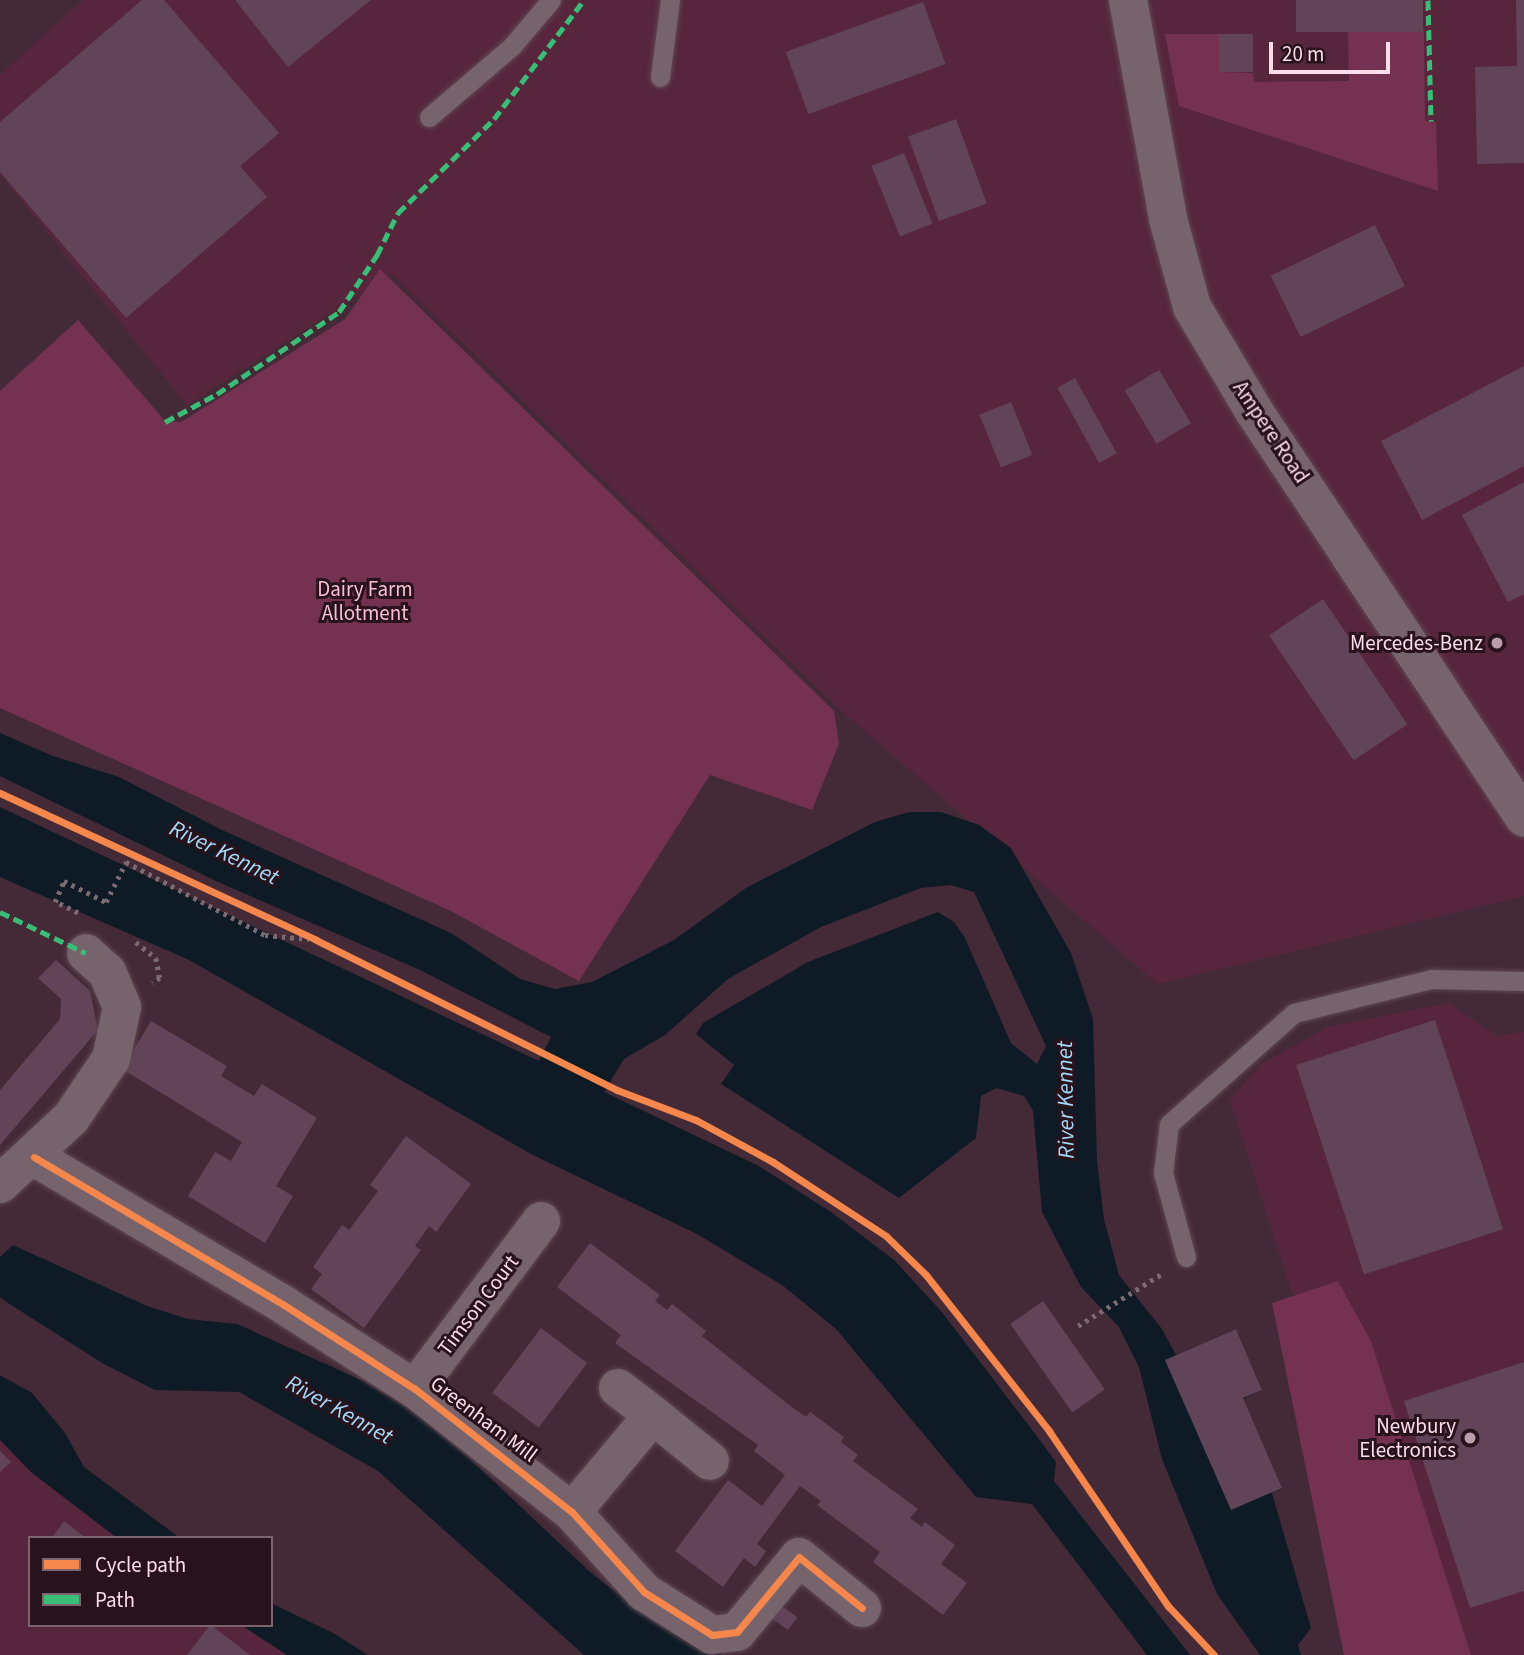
<!DOCTYPE html>
<html>
<head>
<meta charset="utf-8">
<style>
	body { margin:0 }
	#map { position:relative; width:1524px; height:1655px; overflow:hidden; background:#442a36; font-family:"Source Sans 3",sans-serif }
	div>[style] { position:absolute }
	.built>* { inset:0; background:#58263c }
	.green>* { inset:0; background:#743250 }
	.water>* { inset:0; background:#0e1b26 }
	.building>* { inset:0; background:#614458; transform-origin:0 0 }
	.path>* { height:4.5px; margin-top:-2.25px; transform-origin:0; background:repeating-linear-gradient(90deg,#7c6a72 0 3.5px,transparent 0 8.5px) }
	.roads { filter:drop-shadow(0 0 2px #5e4852) drop-shadow(0 0 2px #5e4852) }
	.lane>* { height:19px; margin:-9.5px; padding:0 9.5px; transform-origin:9.5px; border-radius:9.5px; background:#77636c }
	.street>* { height:38px; margin:-19px; padding:0 19px; transform-origin:19px; border-radius:19px; background:#77636c }
	.quiet>* { height:5px; margin-top:-2.5px; transform-origin:0; background:repeating-linear-gradient(90deg,#3abd76 0 10px,transparent 0 15px) }
	.cycleway>* { height:7px; margin:-3.5px; padding:0 3.5px; transform-origin:3.5px; border-radius:3.5px; background:#f5874c }
	.dots>* { width:19px; height:19px; translate:-50% -50%; box-sizing:border-box; border:4px solid #28121b; border-radius:50% }
	span { translate:-50% -50%; white-space:nowrap; text-align:center; line-height:1.15; -webkit-text-stroke:6px #28121b; paint-order:stroke }
	.street-label { font-size:21px; color:#fcdce8 }
	.park-label { font-size:21px; color:#f9bed4 }
	.poi-label { font-size:21px; color:#fcdce8 }
	.right { translate:-100% -50%; text-align:right }
	.water-label { font-size:23px; color:#a2dafb; font-style:italic }
	.legend { position:absolute; left:28px; top:1536px; width:245px; height:91px; box-sizing:border-box; background:#28121b; border:2px solid #7d636d; margin:0; padding:9px 12px; list-style:none; font-size:21px; color:#fcdce8 }
	.legend li { display:flex; align-items:center; gap:14px; height:35px }
	.legend b { width:35px; border:2px solid #7d636d }
	.scale { position:absolute; left:1269px; top:42px; width:121px; height:32px; box-sizing:border-box; border:4px solid #fcdce8; border-top:0; padding-left:9px; font-size:21px; line-height:24px; white-space:nowrap; color:#fcdce8; -webkit-text-stroke:5px #28121b; paint-order:stroke }
</style>
</head>
<body>
<div id="map">
	<div class="built">
		<div style="clip-path:polygon(83px 0,1524px 0,1524px 896px,1158px 984px,836px 706px,392px 274px,187px 405px,0 174px,0 75px)"></div>
		<div style="clip-path:polygon(1448px 1003px,1497px 1036px,1524px 1032px,1524px 1655px,1471px 1655px,1371px 1341px,1338px 1281px,1293px 1296px,1230px 1100px,1260px 1065px,1328px 1027px)"></div>
		<div style="clip-path:polygon(0 1440px,31px 1472px,117px 1538px,30px 1538px,30px 1625px,241px 1625px,287px 1655px,0 1655px)"></div>
	</div>
	<div class="green">
		<div style="clip-path:polygon(1424px 30px,1425px 121px,1436px 122px,1438px 191px,1179px 106px,1165px 34px,1219px 34px,1219px 72px,1253px 73px,1254px 82px,1349px 81px,1348px 32px)"></div>
		<div style="clip-path:polygon(380px 269px,834px 711px,839px 744px,812px 810px,710px 775px,579px 981px,451px 911px,0 708px,0 391px,78px 320px,165px 421px,181px 422px,345px 319px)"></div>
		<div style="clip-path:polygon(1338px 1281px,1371px 1341px,1471px 1655px,1344px 1655px,1272px 1303px)"></div>
	</div>
	<div class="water">
		<div style="clip-path:polygon(0 733px,53px 756px,119px 777px,222px 830px,451px 933px,520px 979px,555px 989px,592px 982px,637px 959px,674px 940px,746px 888px,875px 822px,909px 812px,941px 812px,979px 825px,1011px 848px,1071px 953px,1093px 1019px,1097px 1160px,1104px 1219px,1119px 1275px,1162px 1329px,1176px 1355px,1236px 1329px,1262px 1390px,1243px 1399px,1282px 1488px,1272px 1493px,1311px 1628px,1298px 1645px,1301px 1655px,1260px 1655px,1217px 1594px,1162px 1459px,1139px 1367px,1119px 1327px,1081px 1287px,1042px 1212px,1033px 1111px,1024px 1096px,996px 1088px,981px 1096px,976px 1138px,899px 1198px,721px 1084px,734px 1065px,696px 1034px,703px 1023px,808px 962px,938px 912px,954px 922px,965px 938px,1011px 1043px,1037px 1064px,1046px 1046px,974px 892px,951px 885px,921px 888px,821px 927px,728px 979px,665px 1035px,624px 1059px,604px 1092px,759px 1166px,831px 1212px,894px 1260px,941px 1311px,1033px 1431px,1056px 1462px,1054px 1481px,1190px 1655px,1147px 1655px,1032px 1504px,976px 1497px,836px 1329px,782px 1285px,697px 1234px,533px 1155px,189px 960px,0 877px,0 807px,539px 1061px,551px 1037px,420px 970px,218px 882px,0 776px)"></div>
		<div style="clip-path:polygon(13px 1245px,147px 1306px,188px 1319px,237px 1324px,361px 1380px,411px 1410px,470px 1459px,590px 1572px,661px 1627px,723px 1655px,584px 1655px,378px 1471px,239px 1392px,155px 1390px,102px 1363px,5px 1301px,0 1297px,0 1257px)"></div>
		<div style="clip-path:polygon(0 1375px,32px 1393px,65px 1433px,84px 1467px,180px 1538px,117px 1538px,31px 1472px,0 1440px)"></div>
		<div style="clip-path:polygon(271px 1603px,335px 1634px,368px 1655px,287px 1655px,241px 1625px,271px 1625px)"></div>
	</div>
	<div class="building">
		<div style="clip-path:polygon(142px 0,164px 0,279px 133px,240px 166px,267px 197px,126px 318px,0 172px,0 122px)"></div>
		<div style="clip-path:polygon(235px 0,371px 0,288px 67px)"></div>
		<div style="left:1296px;top:0;width:127px;height:32px"></div>
		<div style="clip-path:polygon(1516px 0,1524px 0,1524px 163px,1477px 164px,1475px 67px,1517px 66px)"></div>
		<div style="left:923px;top:2px;width:66px;height:146px;rotate:70deg"></div>
		<div style="left:1219px;top:34px;width:34px;height:38px"></div>
		<div style="left:956px;top:119px;width:90px;height:51px;rotate:70deg"></div>
		<div style="left:904px;top:153px;width:76px;height:35px;rotate:68deg"></div>
		<div style="left:1375px;top:225px;width:68px;height:116px;rotate:64deg"></div>
		<div style="clip-path:polygon(1524px 366px,1524px 466px,1422px 520px,1381px 441px)"></div>
		<div style="left:1159px;top:370px;width:62px;height:40px;rotate:59deg"></div>
		<div style="left:1075px;top:378px;width:86px;height:20px;rotate:61deg"></div>
		<div style="left:1011px;top:402px;width:57px;height:34px;rotate:68deg"></div>
		<div style="clip-path:polygon(1524px 482px,1524px 594px,1508px 602px,1462px 515px)"></div>
		<div style="left:1323px;top:599px;width:151px;height:65px;rotate:56deg"></div>
		<div style="clip-path:polygon(56px 960px,90px 991px,98px 1030px,0 1145px,0 1090px,60px 1019px,61px 999px,38px 978px)"></div>
		<div style="left:1435px;top:1020px;width:220px;height:146px;rotate:72deg"></div>
		<div style="clip-path:polygon(151px 1021px,227px 1066px,221px 1076px,254px 1096px,262px 1084px,317px 1118px,276px 1186px,293px 1196px,265px 1243px,188px 1196px,215px 1152px,231px 1161px,242px 1142px,122px 1069px)"></div>
		<div style="clip-path:polygon(406px 1136px,471px 1184px,436px 1232px,429px 1226px,415px 1246px,421px 1250px,364px 1328px,311px 1289px,322px 1274px,313px 1267px,342px 1225px,349px 1230px,378px 1191px,370px 1185px)"></div>
		<div style="clip-path:polygon(590px 1243px,660px 1295px,655px 1301px,667px 1310px,672px 1304px,706px 1331px,702px 1336px,789px 1405px,806px 1417px,810px 1412px,844px 1437px,841px 1442px,858px 1455px,853px 1461px,918px 1509px,910px 1518px,922px 1527px,925px 1522px,955px 1545px,941px 1564px,967px 1583px,943px 1615px,873px 1562px,880px 1552px,817px 1505px,821px 1501px,800px 1486px,757px 1544px,766px 1551px,755px 1567px,744px 1558px,723px 1587px,675px 1551px,728px 1480px,762px 1506px,785px 1475px,754px 1451px,758px 1445px,615px 1343px,621px 1335px,557px 1287px)"></div>
		<div style="left:1043px;top:1301px;width:108px;height:40px;rotate:55deg"></div>
		<div style="left:541px;top:1328px;width:58px;height:81px;rotate:37deg"></div>
		<div style="clip-path:polygon(1236px 1329px,1262px 1390px,1243px 1398px,1282px 1488px,1231px 1510px,1165px 1360px)"></div>
		<div style="clip-path:polygon(1524px 1362px,1524px 1591px,1470px 1608px,1404px 1401px)"></div>
		<div style="clip-path:polygon(0 1451px,11px 1462px,0 1472px)"></div>
		<div style="clip-path:polygon(64px 1521px,86px 1538px,52px 1538px)"></div>
		<div style="left:782px;top:1606px;width:19px;height:16px;rotate:36deg"></div>
		<div style="clip-path:polygon(210px 1625px,211px 1625px,250px 1655px,187px 1655px)"></div>
	</div>
	<div class="path">
		<div style="left:0;top:793px;width:349px;rotate:24.9deg"></div>
		<div style="left:316px;top:940px;width:336px;rotate:26.5deg"></div>
		<div style="left:617px;top:1090px;width:85px;rotate:20.8deg"></div>
		<div style="left:696px;top:1120px;width:88px;rotate:28.6deg"></div>
		<div style="left:773px;top:1162px;width:135px;rotate:33.2deg"></div>
		<div style="left:886px;top:1236px;width:56px;rotate:44.3deg"></div>
		<div style="left:926px;top:1275px;width:199px;rotate:51.7deg"></div>
		<div style="left:1049px;top:1431px;width:212px;rotate:55.8deg"></div>
		<div style="left:1168px;top:1606px;width:67px;rotate:46.8deg"></div>
		<div style="left:78px;top:913px;width:25px;rotate:-154deg"></div>
		<div style="left:55px;top:902px;width:23px;rotate:-67deg"></div>
		<div style="left:64px;top:881px;width:47px;rotate:26.6deg"></div>
		<div style="left:106px;top:902px;width:45px;rotate:-63.4deg"></div>
		<div style="left:126px;top:862px;width:157px;rotate:27.7deg"></div>
		<div style="left:265px;top:935px;width:44px;rotate:5.2deg"></div>
		<div style="left:136px;top:942px;width:26px;rotate:39deg"></div>
		<div style="left:156px;top:958px;width:20px;rotate:79deg"></div>
		<div style="left:160px;top:978px;width:9px;rotate:144deg"></div>
		<div style="left:1078px;top:1326px;width:100px;rotate:-31.9deg"></div>
	</div>
	<div class="roads">
		<div class="lane">
			<div style="left:660px;top:77px;width:78px;rotate:-82.6deg"></div>
			<div style="left:429px;top:117px;width:109px;rotate:-40.5deg"></div>
			<div style="left:512px;top:46px;width:60px;rotate:-49.7deg"></div>
			<div style="left:1186px;top:1257px;width:87px;rotate:-105.3deg"></div>
			<div style="left:1163px;top:1173px;width:49px;rotate:-83deg"></div>
			<div style="left:1169px;top:1124px;width:167px;rotate:-41.6deg"></div>
			<div style="left:1294px;top:1013px;width:141px;rotate:-13.9deg"></div>
			<div style="left:1431px;top:979px;width:93px;rotate:1.2deg"></div>
		</div>
		<div class="street">
			<div style="left:1128px;top:0;width:223px;rotate:79.6deg"></div>
			<div style="left:1168px;top:219px;width:91px;rotate:74.7deg"></div>
			<div style="left:1192px;top:307px;width:121px;rotate:59.2deg"></div>
			<div style="left:1254px;top:411px;width:488px;rotate:56.4deg"></div>
			<div style="left:34px;top:1157px;width:291px;rotate:30.6deg"></div>
			<div style="left:284px;top:1305px;width:156px;rotate:32.7deg"></div>
			<div style="left:415px;top:1389px;width:199px;rotate:38.1deg"></div>
			<div style="left:572px;top:1512px;width:108px;rotate:48deg"></div>
			<div style="left:644px;top:1592px;width:80px;rotate:32.3deg"></div>
			<div style="left:712px;top:1635px;width:25px;rotate:-7deg"></div>
			<div style="left:737px;top:1632px;width:97px;rotate:-50.4deg"></div>
			<div style="left:799px;top:1557px;width:81px;rotate:39deg"></div>
			<div style="left:0;top:1184px;width:97px;rotate:-42.9deg"></div>
			<div style="left:71px;top:1118px;width:71px;rotate:-55.9deg"></div>
			<div style="left:111px;top:1059px;width:53px;rotate:-78.1deg"></div>
			<div style="left:122px;top:1007px;width:38px;rotate:-113deg"></div>
			<div style="left:107px;top:972px;width:28px;rotate:-138deg"></div>
			<div style="left:618px;top:1388px;width:44px;rotate:37.6deg"></div>
			<div style="left:415px;top:1389px;width:210px;rotate:-53.1deg"></div>
			<div style="left:572px;top:1512px;width:126px;rotate:-50.1deg"></div>
			<div style="left:653px;top:1415px;width:73px;rotate:38.9deg"></div>
		</div>
	</div>
	<div class="quiet">
		<div style="left:1428px;top:0;width:121px;rotate:88.6deg"></div>
		<div style="left:165px;top:422px;width:59px;rotate:-28.3deg"></div>
		<div style="left:217px;top:394px;width:147px;rotate:-33.9deg"></div>
		<div style="left:339px;top:312px;width:69px;rotate:-56.3deg"></div>
		<div style="left:377px;top:255px;width:47px;rotate:-63.4deg"></div>
		<div style="left:398px;top:213px;width:134px;rotate:-44.4deg"></div>
		<div style="left:494px;top:119px;width:149px;rotate:-52.9deg"></div>
		<div style="left:0;top:912px;width:95px;rotate:25.5deg"></div>
	</div>
	<div class="cycleway">
		<div style="left:0;top:793px;width:349px;rotate:24.9deg"></div>
		<div style="left:316px;top:940px;width:336px;rotate:26.5deg"></div>
		<div style="left:617px;top:1090px;width:85px;rotate:20.8deg"></div>
		<div style="left:696px;top:1120px;width:88px;rotate:28.6deg"></div>
		<div style="left:773px;top:1162px;width:135px;rotate:33.2deg"></div>
		<div style="left:886px;top:1236px;width:56px;rotate:44.3deg"></div>
		<div style="left:926px;top:1275px;width:199px;rotate:51.7deg"></div>
		<div style="left:1049px;top:1431px;width:212px;rotate:55.8deg"></div>
		<div style="left:1168px;top:1606px;width:67px;rotate:46.8deg"></div>
		<div style="left:34px;top:1157px;width:291px;rotate:30.6deg"></div>
		<div style="left:284px;top:1305px;width:156px;rotate:32.7deg"></div>
		<div style="left:415px;top:1389px;width:199px;rotate:38.1deg"></div>
		<div style="left:572px;top:1512px;width:108px;rotate:48deg"></div>
		<div style="left:644px;top:1592px;width:80px;rotate:32.3deg"></div>
		<div style="left:712px;top:1635px;width:25px;rotate:-7deg"></div>
		<div style="left:737px;top:1632px;width:97px;rotate:-50.4deg"></div>
		<div style="left:799px;top:1557px;width:81px;rotate:39deg"></div>
	</div>
	<div class="dots">
		<div style="left:1497px;top:643px;background:#bc9eaa"></div>
		<div style="left:1470px;top:1438px;background:#bc9eaa"></div>
	</div>
	<div class="street-label">
		<span style="left:1271px;top:432px;rotate:56deg">Ampere Road</span>
		<span style="left:478px;top:1305px;rotate:-53deg">Timson Court</span>
		<span style="left:484px;top:1419px;rotate:37deg">Greenham Mill</span>
	</div>
	<div class="park-label">
		<span style="left:365px;top:601px">Dairy Farm<br>Allotment</span>
	</div>
	<div class="poi-label">
		<span class="right" style="left:1483px;top:643px">Mercedes-Benz</span>
		<span class="right" style="left:1456px;top:1438px">Newbury<br>Electronics</span>
	</div>
	<div class="water-label">
		<span style="left:224px;top:853px;rotate:26deg">River Kennet</span>
		<span style="left:1066px;top:1100px;rotate:-91deg">River Kennet</span>
		<span style="left:339px;top:1410px;rotate:29deg">River Kennet</span>
	</div>
	<ul class="legend">
	<li><b style="height:9px;background:#f5874c"></b>Cycle path</li>
	<li><b style="height:9px;background:#3abd76"></b>Path</li>
	</ul>
	<div class="scale">20 m</div>
</div>
</body>
</html>
